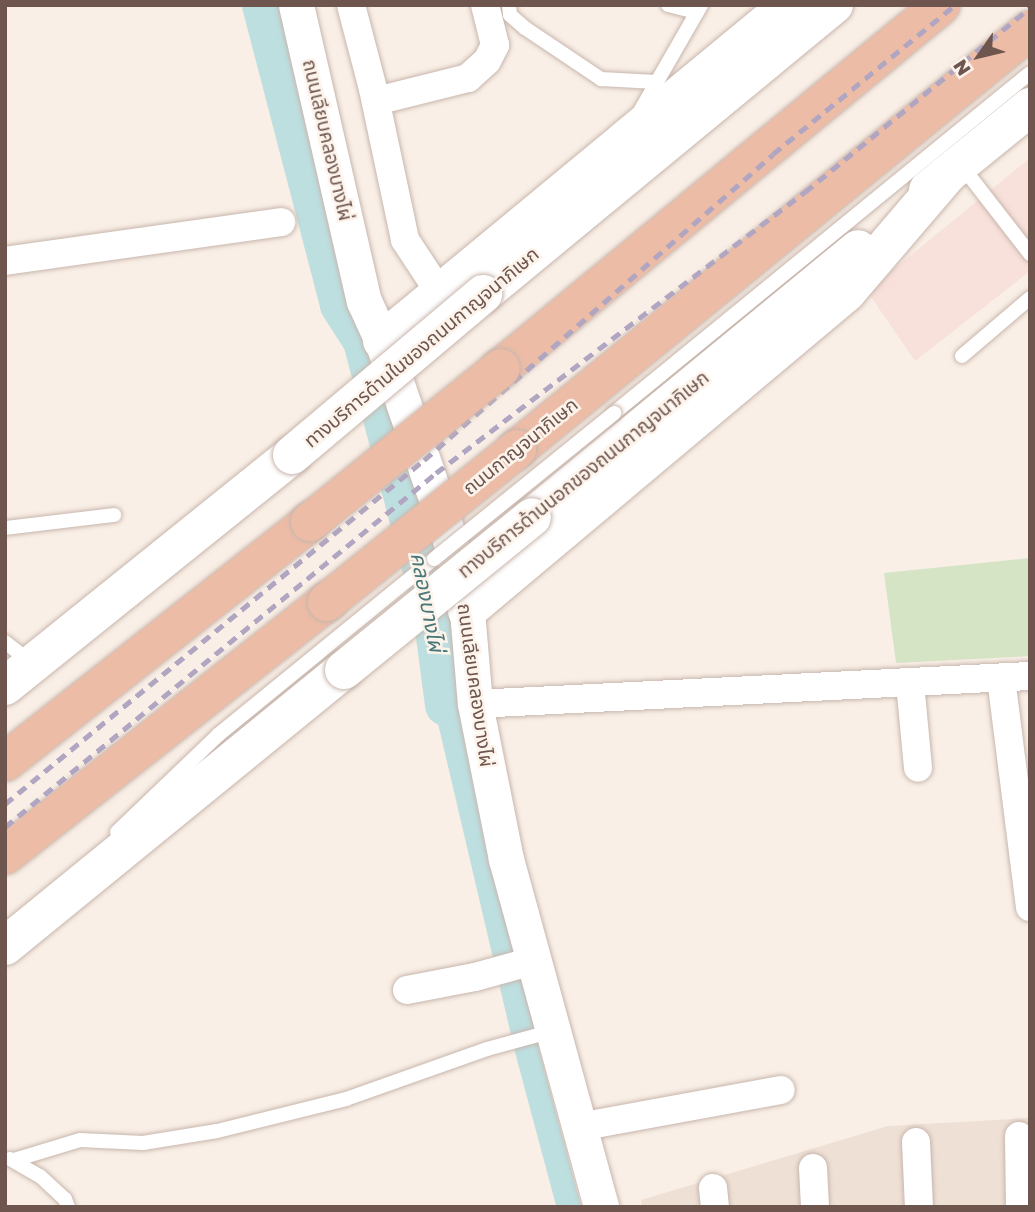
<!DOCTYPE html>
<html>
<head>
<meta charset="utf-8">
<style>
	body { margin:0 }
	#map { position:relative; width:1035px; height:1212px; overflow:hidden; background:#f9efe6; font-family:"Golos Text","Noto Sans Thai",sans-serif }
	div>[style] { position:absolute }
	.residential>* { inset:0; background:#efe0d5 }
	.commercial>* { inset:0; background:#f8e0db }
	.green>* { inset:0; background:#d6e4c6 }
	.canal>* { height:24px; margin:-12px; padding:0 12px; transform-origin:12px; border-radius:12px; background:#bddfe0 }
	.river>* { height:42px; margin:-21px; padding:0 21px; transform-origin:21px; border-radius:21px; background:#bddfe0 }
	.roads { filter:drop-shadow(0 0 2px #c8b6ad) drop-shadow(0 0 2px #c8b6ad) }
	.service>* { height:14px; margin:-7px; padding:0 7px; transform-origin:7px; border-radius:7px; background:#fff }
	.minor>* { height:28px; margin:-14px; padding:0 14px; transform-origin:14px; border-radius:14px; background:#fff }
	.tertiary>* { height:35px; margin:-17.5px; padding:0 17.5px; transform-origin:17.5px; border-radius:17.5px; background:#fff }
	.secondary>* { height:38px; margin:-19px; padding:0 19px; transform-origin:19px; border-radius:19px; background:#fff }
	.trunk>* { height:38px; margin:-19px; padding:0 19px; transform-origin:19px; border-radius:19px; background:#edbca6 }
	.rail>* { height:5px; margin-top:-2.5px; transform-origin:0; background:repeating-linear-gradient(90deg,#b1a6c1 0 10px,transparent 0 17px) }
	.bridges { filter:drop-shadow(0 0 2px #c8b6ad) drop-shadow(0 0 2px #c8b6ad) }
	.service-bridge>* { height:14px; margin:-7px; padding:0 7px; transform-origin:7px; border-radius:7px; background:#fff }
	.secondary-bridge>* { height:38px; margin:-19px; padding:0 19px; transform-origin:19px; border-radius:19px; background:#fff }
	.trunk-bridge>* { height:38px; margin:-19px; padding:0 19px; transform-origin:19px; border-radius:19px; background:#edbca6 }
	span { translate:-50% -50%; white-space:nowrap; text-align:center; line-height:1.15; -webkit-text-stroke:5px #fcf3eb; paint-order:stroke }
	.street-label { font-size:19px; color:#6e554e }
	.water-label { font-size:21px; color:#477778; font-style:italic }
	.frame { position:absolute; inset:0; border:7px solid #6e554e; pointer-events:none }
	.north { position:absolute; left:944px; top:21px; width:70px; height:70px; -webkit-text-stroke:5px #fcf3eb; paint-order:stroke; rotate:236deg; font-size:19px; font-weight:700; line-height:28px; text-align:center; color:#6e554e }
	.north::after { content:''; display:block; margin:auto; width:24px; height:32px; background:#6e554e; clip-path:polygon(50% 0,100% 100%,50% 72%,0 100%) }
</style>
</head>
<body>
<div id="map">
	<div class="residential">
		<div style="clip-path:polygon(1030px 1118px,1030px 1207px,642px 1207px,641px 1200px,888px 1126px)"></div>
	</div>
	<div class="commercial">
		<div style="clip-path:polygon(1030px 158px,1030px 271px,915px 361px,867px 291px)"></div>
	</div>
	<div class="green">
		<div style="clip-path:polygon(1030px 558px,1030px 656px,896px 663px,884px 573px)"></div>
	</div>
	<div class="canal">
		<div style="left:446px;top:705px;width:351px;rotate:76.8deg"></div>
		<div style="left:526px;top:1047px;width:166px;rotate:75deg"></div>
	</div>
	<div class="river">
		<div style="left:263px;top:5px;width:310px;rotate:75.4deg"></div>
		<div style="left:341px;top:305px;width:43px;rotate:57.4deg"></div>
		<div style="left:364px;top:341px;width:274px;rotate:75.4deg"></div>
		<div style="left:433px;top:606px;width:100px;rotate:82.5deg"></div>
	</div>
	<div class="roads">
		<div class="service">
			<div style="left:509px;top:5px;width:10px;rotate:84deg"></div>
			<div style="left:510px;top:15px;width:20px;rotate:41deg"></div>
			<div style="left:525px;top:28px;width:92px;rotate:33.9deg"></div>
			<div style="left:601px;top:79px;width:55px;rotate:3.1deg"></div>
			<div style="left:668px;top:5px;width:30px;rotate:14deg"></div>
			<div style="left:639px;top:113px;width:125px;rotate:-60.1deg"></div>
			<div style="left:961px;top:165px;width:113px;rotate:52.2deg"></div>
			<div style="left:962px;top:356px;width:89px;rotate:-40.5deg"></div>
			<div style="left:614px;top:413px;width:537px;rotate:-39.26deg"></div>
			<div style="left:5px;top:528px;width:110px;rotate:-6.8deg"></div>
			<div style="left:5px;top:642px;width:34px;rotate:38deg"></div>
			<div style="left:117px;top:832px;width:140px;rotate:-43.8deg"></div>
			<div style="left:218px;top:735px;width:279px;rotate:-39.2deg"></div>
			<div style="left:10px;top:1159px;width:34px;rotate:30deg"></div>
			<div style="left:40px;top:1176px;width:34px;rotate:43deg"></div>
			<div style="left:65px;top:1199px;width:9px;rotate:69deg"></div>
			<div style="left:14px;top:1160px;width:69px;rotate:-16.9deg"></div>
			<div style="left:80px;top:1140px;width:63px;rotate:2.7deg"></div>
			<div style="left:143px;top:1143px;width:75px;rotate:-9.2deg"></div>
			<div style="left:217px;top:1131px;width:133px;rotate:-13.9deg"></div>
			<div style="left:346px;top:1099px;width:150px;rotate:-19.5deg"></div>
			<div style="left:487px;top:1049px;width:68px;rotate:-15.3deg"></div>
		</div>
		<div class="minor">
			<div style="left:351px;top:5px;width:87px;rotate:75.3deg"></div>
			<div style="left:373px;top:89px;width:154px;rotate:78deg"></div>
			<div style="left:405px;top:240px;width:64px;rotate:56.6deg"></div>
			<div style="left:376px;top:101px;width:95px;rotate:-14deg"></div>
			<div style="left:468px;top:78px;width:25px;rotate:-42deg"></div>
			<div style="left:487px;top:61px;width:18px;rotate:-63deg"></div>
			<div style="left:495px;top:45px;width:41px;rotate:-104deg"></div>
			<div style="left:5px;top:261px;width:279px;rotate:-8deg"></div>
			<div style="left:1001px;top:678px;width:231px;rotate:82.8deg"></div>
			<div style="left:910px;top:683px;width:85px;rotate:84.6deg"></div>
			<div style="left:475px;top:704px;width:556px;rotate:-2.89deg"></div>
			<div style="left:407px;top:990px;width:69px;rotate:-10.8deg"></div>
			<div style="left:475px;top:977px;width:60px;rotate:-15.4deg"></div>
			<div style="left:579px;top:1127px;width:205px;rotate:-10.4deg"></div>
			<div style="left:1019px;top:1136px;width:71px;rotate:89.2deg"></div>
			<div style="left:916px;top:1142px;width:65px;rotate:87.4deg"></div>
			<div style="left:813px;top:1168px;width:39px;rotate:87deg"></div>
			<div style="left:713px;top:1188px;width:19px;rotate:84deg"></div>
		</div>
		<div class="tertiary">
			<div style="left:296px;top:5px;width:304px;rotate:77.1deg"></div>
			<div style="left:364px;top:301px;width:44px;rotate:65.8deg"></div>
			<div style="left:382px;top:341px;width:210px;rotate:71.1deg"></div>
			<div style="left:450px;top:540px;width:73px;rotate:76.5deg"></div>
			<div style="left:467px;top:611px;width:93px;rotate:85.1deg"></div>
			<div style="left:475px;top:704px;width:158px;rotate:78.7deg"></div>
			<div style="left:506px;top:859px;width:361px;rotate:74.7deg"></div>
		</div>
		<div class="secondary">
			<div style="left:928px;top:190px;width:132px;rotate:-39.1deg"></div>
			<div style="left:483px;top:294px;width:455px;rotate:-39.5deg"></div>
			<div style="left:382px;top:341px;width:511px;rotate:-39.6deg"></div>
			<div style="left:776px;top:15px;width:21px;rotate:-29deg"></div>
			<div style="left:532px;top:517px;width:422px;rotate:-39.4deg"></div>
			<div style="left:467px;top:611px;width:496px;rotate:-40deg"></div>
			<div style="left:847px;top:292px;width:154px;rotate:-49.5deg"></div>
			<div style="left:5px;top:686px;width:368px;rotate:-38.8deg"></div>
			<div style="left:5px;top:946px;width:437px;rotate:-39.2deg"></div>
		</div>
		<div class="trunk">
			<div style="left:501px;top:368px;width:570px;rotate:-39.52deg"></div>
			<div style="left:517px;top:449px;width:662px;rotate:-39.24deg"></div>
			<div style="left:5px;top:762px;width:388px;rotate:-38.2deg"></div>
			<div style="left:5px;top:855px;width:410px;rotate:-38.2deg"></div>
		</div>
	</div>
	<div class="rail">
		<div style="left:5px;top:804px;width:542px;rotate:-39.39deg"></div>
		<div style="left:424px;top:460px;width:464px;rotate:-41.2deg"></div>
		<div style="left:773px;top:154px;width:235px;rotate:-39.3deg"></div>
		<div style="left:5px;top:827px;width:558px;rotate:-39.4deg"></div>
		<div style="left:436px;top:473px;width:464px;rotate:-37.3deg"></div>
		<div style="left:805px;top:192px;width:291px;rotate:-39.3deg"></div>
	</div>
	<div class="bridges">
		<div class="service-bridge">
			<div style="left:434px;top:559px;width:232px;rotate:-39deg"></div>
		</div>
		<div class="secondary-bridge">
			<div style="left:292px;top:455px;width:250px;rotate:-40.1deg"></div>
			<div style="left:344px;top:670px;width:242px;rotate:-39.1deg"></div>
		</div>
		<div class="trunk-bridge">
			<div style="left:310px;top:522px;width:245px;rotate:-38.9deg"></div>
			<div style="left:327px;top:602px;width:244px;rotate:-38.8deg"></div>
		</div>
	</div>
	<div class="street-label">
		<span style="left:328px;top:140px;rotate:77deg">ถนนเลียบคลองบางไผ่</span>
		<span style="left:421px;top:347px;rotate:-40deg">ทางบริการด้านในของถนนกาญจนาภิเษก</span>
		<span style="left:520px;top:446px;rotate:-39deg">ถนนกาญจนาภิเษก</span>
		<span style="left:583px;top:474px;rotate:-39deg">ทางบริการด้านนอกของถนนกาญจนาภิเษก</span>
		<span style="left:476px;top:685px;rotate:82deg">ถนนเลียบคลองบางไผ่</span>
	</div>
	<div class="water-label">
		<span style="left:428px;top:602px;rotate:79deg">คลองบางไผ่</span>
	</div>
	<div class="frame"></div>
	<div class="north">N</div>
</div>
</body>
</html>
